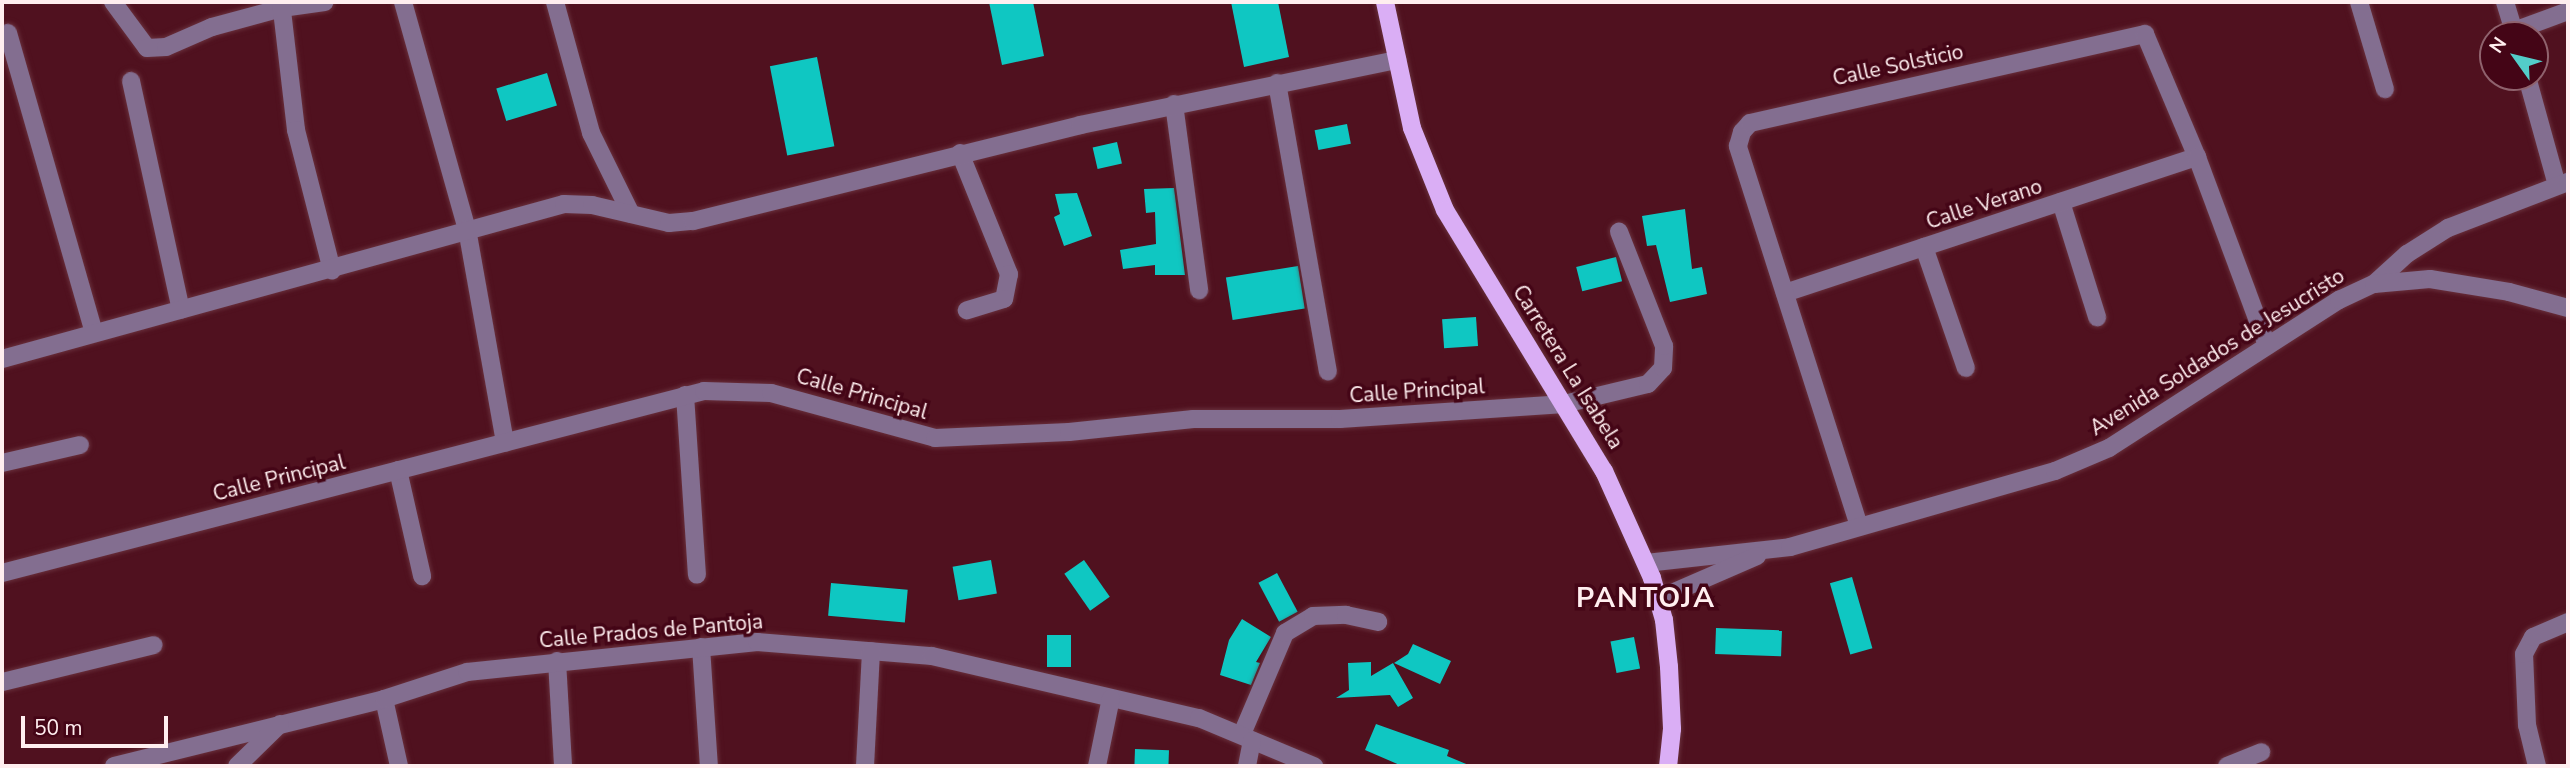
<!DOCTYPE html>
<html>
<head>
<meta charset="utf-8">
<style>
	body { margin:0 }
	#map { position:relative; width:2570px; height:768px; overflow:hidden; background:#50111f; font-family:"Nunito Sans",sans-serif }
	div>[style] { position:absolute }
	.building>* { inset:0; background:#0fc7c2; transform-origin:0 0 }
	.roads { filter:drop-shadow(0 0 2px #68303c) drop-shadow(0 0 2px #68303c) }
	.minor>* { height:18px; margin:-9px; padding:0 9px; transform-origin:9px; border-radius:9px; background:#836e90 }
	.major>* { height:18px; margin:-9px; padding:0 9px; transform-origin:9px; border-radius:9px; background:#daaef5 }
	span { translate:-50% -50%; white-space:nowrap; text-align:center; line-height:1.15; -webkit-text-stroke:7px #440516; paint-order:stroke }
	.street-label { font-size:21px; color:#ffeeef }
	.district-label { font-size:28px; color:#ffeeef; font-weight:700; letter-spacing:2px }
	.frame { position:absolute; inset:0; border:4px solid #ffeeef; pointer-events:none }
	.north { position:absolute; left:2479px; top:21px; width:70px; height:70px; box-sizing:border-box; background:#440516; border:2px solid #8f626d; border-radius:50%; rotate:304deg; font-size:19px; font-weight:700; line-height:28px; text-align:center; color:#ffeeef }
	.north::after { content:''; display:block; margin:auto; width:24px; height:32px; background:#53cdc9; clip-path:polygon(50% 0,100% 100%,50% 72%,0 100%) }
	.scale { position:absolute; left:21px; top:716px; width:147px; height:32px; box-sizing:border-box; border:4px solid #ffeeef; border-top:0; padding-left:9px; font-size:21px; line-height:24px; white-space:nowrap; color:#ffeeef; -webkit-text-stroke:5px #440516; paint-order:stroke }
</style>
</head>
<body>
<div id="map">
	<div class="building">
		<div style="clip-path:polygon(989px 2px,1033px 2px,1044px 56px,1002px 65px)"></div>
		<div style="clip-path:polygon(1231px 2px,1278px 2px,1289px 57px,1244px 67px)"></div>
		<div style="left:817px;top:57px;width:91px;height:48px;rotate:79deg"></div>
		<div style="left:547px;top:73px;width:34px;height:53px;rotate:73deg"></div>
		<div style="left:1347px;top:124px;width:20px;height:33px;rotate:79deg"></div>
		<div style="left:1117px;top:142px;width:22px;height:25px;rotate:77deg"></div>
		<div style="clip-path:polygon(1174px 188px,1185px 275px,1155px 275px,1155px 265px,1123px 269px,1120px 250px,1156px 244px,1155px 212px,1146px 213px,1144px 189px)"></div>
		<div style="clip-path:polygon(1077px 193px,1092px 236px,1064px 246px,1054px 217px,1060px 214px,1055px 194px)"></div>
		<div style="clip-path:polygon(1685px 209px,1692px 269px,1702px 267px,1707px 294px,1670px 302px,1656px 245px,1647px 246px,1642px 216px)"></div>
		<div style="left:1616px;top:257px;width:25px;height:41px;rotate:76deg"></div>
		<div style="left:1298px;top:266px;width:43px;height:73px;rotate:81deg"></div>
		<div style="left:1476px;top:317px;width:29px;height:34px;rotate:86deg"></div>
		<div style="left:991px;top:560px;width:34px;height:39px;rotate:80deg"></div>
		<div style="left:1084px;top:560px;width:45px;height:24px;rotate:55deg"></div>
		<div style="left:1277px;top:573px;width:44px;height:21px;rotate:62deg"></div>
		<div style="left:1852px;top:577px;width:74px;height:23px;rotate:74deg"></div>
		<div style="left:831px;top:583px;width:77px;height:33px;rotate:5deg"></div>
		<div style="clip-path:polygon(1242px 619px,1271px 637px,1256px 662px,1260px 663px,1251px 685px,1220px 675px,1229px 640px)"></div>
		<div style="left:1716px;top:628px;width:66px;height:26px;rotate:2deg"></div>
		<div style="left:1047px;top:635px;width:24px;height:32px"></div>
		<div style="left:1634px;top:637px;width:32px;height:24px;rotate:79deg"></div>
		<div style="clip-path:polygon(1413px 644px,1451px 661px,1440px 684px,1394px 663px,1408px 654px)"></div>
		<div style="clip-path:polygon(1371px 662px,1371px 676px,1393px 663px,1413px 698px,1398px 707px,1390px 695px,1336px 698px,1349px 690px,1348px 663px)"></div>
		<div style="clip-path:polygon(1376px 724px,1449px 750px,1447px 756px,1471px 766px,1402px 766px,1365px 750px)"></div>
		<div style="left:1135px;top:749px;width:34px;height:17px;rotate:2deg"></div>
	</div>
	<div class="roads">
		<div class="minor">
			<div style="left:113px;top:2px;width:57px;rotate:53.5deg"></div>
			<div style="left:147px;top:48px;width:19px;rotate:-3deg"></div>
			<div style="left:166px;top:47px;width:50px;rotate:-23.5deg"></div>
			<div style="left:212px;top:27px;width:73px;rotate:-15.2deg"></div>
			<div style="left:282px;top:8px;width:43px;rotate:-7.9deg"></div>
			<div style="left:281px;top:2px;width:129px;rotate:83.3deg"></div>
			<div style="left:296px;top:130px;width:145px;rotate:75.6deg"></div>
			<div style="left:403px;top:2px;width:236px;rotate:74.3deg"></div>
			<div style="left:467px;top:229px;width:217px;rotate:79.9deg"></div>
			<div style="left:555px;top:2px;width:136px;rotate:74.6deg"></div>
			<div style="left:591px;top:133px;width:90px;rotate:63.7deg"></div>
			<div style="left:2359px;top:2px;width:91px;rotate:73.4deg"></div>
			<div style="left:2505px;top:2px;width:34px;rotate:73deg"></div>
			<div style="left:2514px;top:31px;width:58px;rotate:-20.3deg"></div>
			<div style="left:8px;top:33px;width:312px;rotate:74deg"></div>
			<div style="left:2527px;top:77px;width:112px;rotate:74.5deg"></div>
			<div style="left:131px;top:81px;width:234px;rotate:77.7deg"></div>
			<div style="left:1277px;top:83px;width:293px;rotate:80deg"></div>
			<div style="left:1174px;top:104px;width:188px;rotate:82.3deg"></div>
			<div style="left:960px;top:153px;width:131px;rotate:68deg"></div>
			<div style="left:1009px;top:274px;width:25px;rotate:101deg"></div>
			<div style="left:1004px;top:299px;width:39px;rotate:163deg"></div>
			<div style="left:2061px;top:202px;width:121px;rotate:72.6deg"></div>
			<div style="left:1924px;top:247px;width:128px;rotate:70.9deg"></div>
			<div style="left:2374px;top:284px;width:45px;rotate:-42.3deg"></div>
			<div style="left:2407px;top:254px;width:49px;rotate:-32.4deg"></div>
			<div style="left:2448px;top:228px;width:129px;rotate:-21deg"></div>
			<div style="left:1785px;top:293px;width:434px;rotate:-18.3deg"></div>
			<div style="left:2px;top:359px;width:583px;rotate:-15.42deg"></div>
			<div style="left:564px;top:204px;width:28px;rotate:2deg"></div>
			<div style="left:592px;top:205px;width:79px;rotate:13.2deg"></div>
			<div style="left:669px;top:223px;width:24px;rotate:-5deg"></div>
			<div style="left:693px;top:221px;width:399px;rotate:-13.9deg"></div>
			<div style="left:1080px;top:125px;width:324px;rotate:-11.6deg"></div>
			<div style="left:685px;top:395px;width:180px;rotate:86.2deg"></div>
			<div style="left:2px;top:463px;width:80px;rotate:-13deg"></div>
			<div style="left:398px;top:470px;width:109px;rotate:77.2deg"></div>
			<div style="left:1859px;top:526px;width:399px;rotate:-107.7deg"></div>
			<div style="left:1738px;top:146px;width:15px;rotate:-74deg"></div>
			<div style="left:1742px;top:132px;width:12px;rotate:-48deg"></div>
			<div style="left:1750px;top:123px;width:405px;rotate:-12.7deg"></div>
			<div style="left:2145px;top:34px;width:134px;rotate:67.1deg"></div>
			<div style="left:2197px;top:157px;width:201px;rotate:69.6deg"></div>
			<div style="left:1646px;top:563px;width:145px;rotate:-6.3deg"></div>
			<div style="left:1790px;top:547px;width:276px;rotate:-16deg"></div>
			<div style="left:2055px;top:471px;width:59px;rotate:-23.1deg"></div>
			<div style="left:2109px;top:448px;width:274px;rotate:-32.8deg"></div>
			<div style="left:2339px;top:300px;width:38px;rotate:-25deg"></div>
			<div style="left:2374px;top:284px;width:56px;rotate:-5.1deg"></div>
			<div style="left:2430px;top:279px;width:80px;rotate:9.3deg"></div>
			<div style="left:2509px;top:292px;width:61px;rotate:15.2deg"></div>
			<div style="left:2px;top:573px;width:725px;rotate:-14.53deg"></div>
			<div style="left:704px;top:391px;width:67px;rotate:1.7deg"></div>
			<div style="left:771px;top:393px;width:170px;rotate:15.3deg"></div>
			<div style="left:935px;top:438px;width:134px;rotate:-2.6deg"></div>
			<div style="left:1069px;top:432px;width:125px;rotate:-6deg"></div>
			<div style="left:1193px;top:419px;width:147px"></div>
			<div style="left:1340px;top:419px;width:225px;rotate:-3.8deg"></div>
			<div style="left:1564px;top:404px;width:86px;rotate:-13.4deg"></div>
			<div style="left:1648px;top:384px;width:22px;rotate:-47deg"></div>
			<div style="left:1663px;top:368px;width:22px;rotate:-87deg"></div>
			<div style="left:1664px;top:346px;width:123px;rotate:-111.5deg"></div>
			<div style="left:1658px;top:599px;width:108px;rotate:-23.5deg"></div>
			<div style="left:701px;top:647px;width:119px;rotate:86.2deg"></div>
			<div style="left:557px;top:661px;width:105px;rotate:86.7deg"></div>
			<div style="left:2px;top:682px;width:156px;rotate:-13.7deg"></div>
			<div style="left:384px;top:699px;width:69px;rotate:77.4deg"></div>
			<div style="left:1242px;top:734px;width:110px;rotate:-66.9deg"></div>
			<div style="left:1285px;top:633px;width:33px;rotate:-31deg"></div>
			<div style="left:1313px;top:616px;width:33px;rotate:-2deg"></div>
			<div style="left:1346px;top:615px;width:33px;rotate:12deg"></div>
			<div style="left:114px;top:766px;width:278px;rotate:-13.9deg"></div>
			<div style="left:384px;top:699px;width:87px;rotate:-18deg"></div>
			<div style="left:467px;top:672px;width:292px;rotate:-5.9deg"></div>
			<div style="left:757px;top:642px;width:176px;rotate:4.6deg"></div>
			<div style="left:932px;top:656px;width:274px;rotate:13.1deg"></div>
			<div style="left:1199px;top:718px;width:125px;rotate:22.7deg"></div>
			<div style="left:237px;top:766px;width:60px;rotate:-44.3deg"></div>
			<div style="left:865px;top:766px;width:115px;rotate:-87deg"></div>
			<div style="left:1097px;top:766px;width:69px;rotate:-78.4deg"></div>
			<div style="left:1247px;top:766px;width:26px;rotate:-79deg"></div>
			<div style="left:2227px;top:766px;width:37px;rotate:-22deg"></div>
			<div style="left:2537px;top:766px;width:42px;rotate:-103.7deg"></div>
			<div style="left:2527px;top:725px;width:71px;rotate:-92.4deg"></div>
			<div style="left:2524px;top:654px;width:19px;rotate:-62deg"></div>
			<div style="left:2533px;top:637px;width:38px;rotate:-23deg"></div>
		</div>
		<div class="major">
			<div style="left:1385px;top:2px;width:129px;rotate:77.9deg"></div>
			<div style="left:1412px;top:128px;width:88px;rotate:68.1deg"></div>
			<div style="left:1445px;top:210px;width:306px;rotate:58.7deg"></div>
			<div style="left:1604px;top:471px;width:117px;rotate:65.8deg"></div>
			<div style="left:1652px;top:578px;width:44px;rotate:74.1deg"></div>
			<div style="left:1664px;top:620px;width:47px;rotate:83.9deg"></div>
			<div style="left:1669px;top:667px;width:62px;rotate:87.2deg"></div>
			<div style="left:1672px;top:729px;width:37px;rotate:96deg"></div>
		</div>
	</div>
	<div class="street-label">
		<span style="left:1898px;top:65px;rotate:-12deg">Calle Solsticio</span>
		<span style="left:1984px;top:204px;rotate:-18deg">Calle Verano</span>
		<span style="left:2217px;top:352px;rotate:-32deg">Avenida Soldados de Jesucristo</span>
		<span style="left:1568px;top:367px;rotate:58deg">Carretera La Isabela</span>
		<span style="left:1417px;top:391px;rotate:-4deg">Calle Principal</span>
		<span style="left:862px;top:394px;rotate:16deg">Calle Principal</span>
		<span style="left:279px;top:478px;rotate:-14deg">Calle Principal</span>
		<span style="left:651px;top:631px;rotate:-5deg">Calle Prados de Pantoja</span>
	</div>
	<div class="district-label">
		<span style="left:1646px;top:598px">PANTOJA</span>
	</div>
	<div class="frame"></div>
	<div class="north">N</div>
	<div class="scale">50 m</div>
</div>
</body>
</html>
